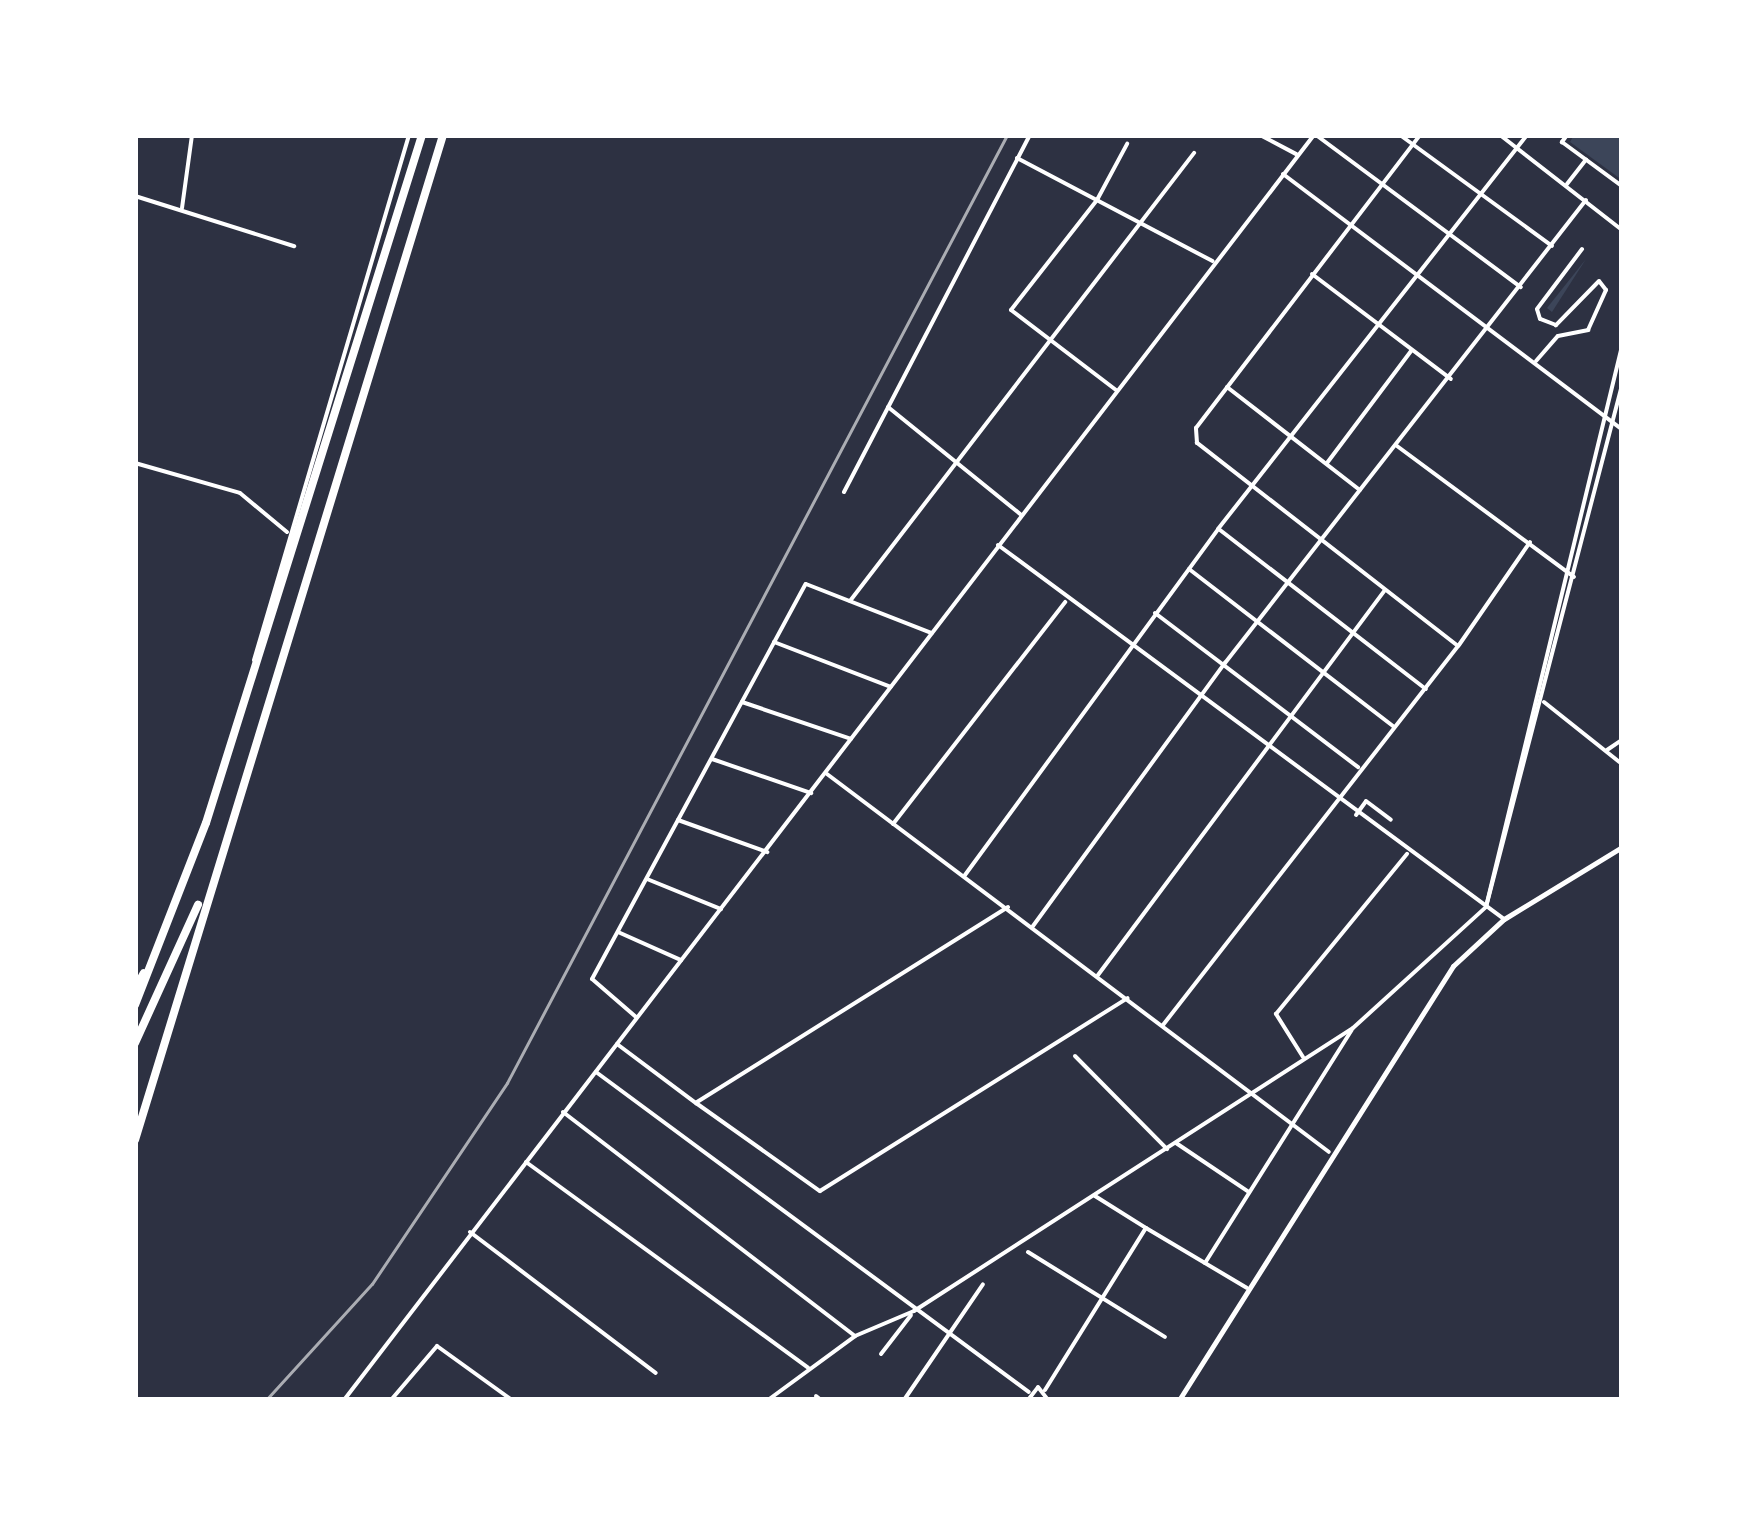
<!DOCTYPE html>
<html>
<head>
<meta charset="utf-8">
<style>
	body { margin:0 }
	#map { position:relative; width:1757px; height:1535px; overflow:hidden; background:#2d3142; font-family:"Noto Serif",serif }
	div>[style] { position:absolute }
	.green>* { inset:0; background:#3c4559 }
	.minor>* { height:4px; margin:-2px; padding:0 2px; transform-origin:2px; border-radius:2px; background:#fff }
	.tertiary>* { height:5px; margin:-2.5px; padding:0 2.5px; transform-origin:2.5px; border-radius:2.5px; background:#fff }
	.trunk>* { height:8px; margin:-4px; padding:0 4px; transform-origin:4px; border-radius:4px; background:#fff }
	.rail>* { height:2.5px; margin:-1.25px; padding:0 1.25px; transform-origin:1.25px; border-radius:1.25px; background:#abadb3 }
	span { translate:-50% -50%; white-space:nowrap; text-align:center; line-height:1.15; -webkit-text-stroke:8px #fff; paint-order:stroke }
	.frame { position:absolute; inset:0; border:138px solid #fff; pointer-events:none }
</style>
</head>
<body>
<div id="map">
	<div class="green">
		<div style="clip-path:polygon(1574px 135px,1622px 135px,1622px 180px,1570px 142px)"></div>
		<div style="clip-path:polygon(1586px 259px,1552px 312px,1547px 308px)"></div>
	</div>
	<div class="minor">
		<div style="left:1260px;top:135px;width:41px;rotate:27.8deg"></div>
		<div style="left:1316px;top:135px;width:255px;rotate:36.6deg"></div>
		<div style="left:1400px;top:135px;width:188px;rotate:36.1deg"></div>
		<div style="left:1500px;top:135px;width:155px;rotate:37.9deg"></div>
		<div style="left:1567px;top:135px;width:9px;rotate:126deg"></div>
		<div style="left:1562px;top:142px;width:74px;rotate:36.3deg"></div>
		<div style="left:1017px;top:158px;width:221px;rotate:27.8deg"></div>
		<div style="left:1283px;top:174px;width:424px;rotate:37deg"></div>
		<div style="left:1567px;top:184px;width:31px;rotate:-52deg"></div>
		<div style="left:135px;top:196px;width:167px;rotate:17.5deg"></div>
		<div style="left:182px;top:208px;width:74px;rotate:-82.2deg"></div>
		<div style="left:1312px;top:274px;width:174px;rotate:37.1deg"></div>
		<div style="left:1622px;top:346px;width:577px;rotate:103.63deg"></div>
		<div style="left:1486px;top:907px;width:539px;rotate:-75.4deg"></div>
		<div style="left:1536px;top:361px;width:33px;rotate:-49deg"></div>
		<div style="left:1558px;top:336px;width:31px;rotate:-11deg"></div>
		<div style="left:1588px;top:330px;width:44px;rotate:-65.8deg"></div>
		<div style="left:1606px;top:290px;width:11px;rotate:-128deg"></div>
		<div style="left:1599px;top:281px;width:62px;rotate:134.3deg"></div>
		<div style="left:1556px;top:325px;width:17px;rotate:-159deg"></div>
		<div style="left:1540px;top:319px;width:10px;rotate:-107deg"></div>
		<div style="left:1537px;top:309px;width:75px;rotate:-53.1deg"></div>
		<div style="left:1227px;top:387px;width:168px;rotate:37.8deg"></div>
		<div style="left:1116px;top:390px;width:132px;rotate:-142.7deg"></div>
		<div style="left:1011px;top:310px;width:140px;rotate:-52deg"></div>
		<div style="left:1097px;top:200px;width:64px;rotate:-61.8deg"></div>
		<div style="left:888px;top:407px;width:170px;rotate:39deg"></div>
		<div style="left:1397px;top:446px;width:220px;rotate:36.5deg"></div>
		<div style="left:135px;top:463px;width:109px;rotate:15.9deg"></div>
		<div style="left:240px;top:493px;width:61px;rotate:39.7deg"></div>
		<div style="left:1327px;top:463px;width:140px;rotate:-53.1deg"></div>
		<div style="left:844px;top:492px;width:403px;rotate:-62.5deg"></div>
		<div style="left:1220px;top:530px;width:260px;rotate:37.7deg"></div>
		<div style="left:998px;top:545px;width:629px;rotate:36.47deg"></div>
		<div style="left:1189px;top:569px;width:259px;rotate:37.6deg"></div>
		<div style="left:850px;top:601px;width:565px;rotate:-52.48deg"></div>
		<div style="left:1155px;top:613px;width:255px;rotate:37.2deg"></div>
		<div style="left:774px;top:642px;width:125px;rotate:21deg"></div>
		<div style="left:1459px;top:645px;width:125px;rotate:-55.4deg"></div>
		<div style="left:254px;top:660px;width:547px;rotate:-73.55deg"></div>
		<div style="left:742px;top:702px;width:115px;rotate:18.7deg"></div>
		<div style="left:1544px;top:702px;width:100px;rotate:38.5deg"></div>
		<div style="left:1607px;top:750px;width:18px;rotate:-34deg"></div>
		<div style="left:712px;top:759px;width:105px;rotate:19deg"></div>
		<div style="left:827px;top:774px;width:628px;rotate:36.98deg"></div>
		<div style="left:1356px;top:815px;width:17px;rotate:-54deg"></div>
		<div style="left:1366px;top:801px;width:31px;rotate:37deg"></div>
		<div style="left:678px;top:820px;width:95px;rotate:19.8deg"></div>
		<div style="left:893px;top:824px;width:281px;rotate:-52.2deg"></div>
		<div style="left:965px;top:875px;width:429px;rotate:-53.8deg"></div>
		<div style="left:1218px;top:529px;width:501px;rotate:-51.89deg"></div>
		<div style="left:647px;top:879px;width:80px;rotate:22.1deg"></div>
		<div style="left:1008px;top:907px;width:368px;rotate:147.9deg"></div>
		<div style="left:696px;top:1103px;width:152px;rotate:35.4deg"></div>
		<div style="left:820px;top:1191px;width:363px;rotate:-32.1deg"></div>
		<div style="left:1033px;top:926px;width:326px;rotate:-53.9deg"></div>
		<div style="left:1225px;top:663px;width:587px;rotate:-52.06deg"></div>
		<div style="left:618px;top:932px;width:69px;rotate:24deg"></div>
		<div style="left:1098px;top:975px;width:480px;rotate:-53.3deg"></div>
		<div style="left:636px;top:1017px;width:58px;rotate:-139.2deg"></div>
		<div style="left:592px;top:979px;width:449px;rotate:-61.6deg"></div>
		<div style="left:806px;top:584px;width:135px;rotate:21.3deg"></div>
		<div style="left:1163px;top:1025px;width:480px;rotate:-52.1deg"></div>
		<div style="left:1458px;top:646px;width:331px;rotate:-142.1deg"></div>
		<div style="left:1197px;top:443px;width:15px;rotate:-94deg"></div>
		<div style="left:1196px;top:428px;width:369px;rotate:-52.6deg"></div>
		<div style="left:617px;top:1044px;width:99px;rotate:36.8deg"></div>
		<div style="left:1075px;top:1056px;width:131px;rotate:45.3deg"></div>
		<div style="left:1303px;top:1057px;width:51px;rotate:-122.1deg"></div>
		<div style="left:1276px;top:1014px;width:207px;rotate:-50.7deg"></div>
		<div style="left:596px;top:1072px;width:538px;rotate:36.47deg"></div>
		<div style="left:563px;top:1112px;width:368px;rotate:37.5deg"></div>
		<div style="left:1176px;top:1143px;width:88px;rotate:33.9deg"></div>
		<div style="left:526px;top:1162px;width:349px;rotate:36.1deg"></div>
		<div style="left:1095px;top:1196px;width:60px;rotate:32.1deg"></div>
		<div style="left:470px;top:1232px;width:233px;rotate:37.2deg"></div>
		<div style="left:1028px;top:1252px;width:161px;rotate:31.8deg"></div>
		<div style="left:1205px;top:1263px;width:275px;rotate:-57.8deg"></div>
		<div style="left:881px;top:1354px;width:49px;rotate:-52.4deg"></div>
		<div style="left:1045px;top:1390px;width:191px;rotate:-58.1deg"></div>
		<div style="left:1146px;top:1228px;width:117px;rotate:30.7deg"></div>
		<div style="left:816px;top:1396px;width:6px;rotate:39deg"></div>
		<div style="left:344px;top:1400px;width:1594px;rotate:-52.52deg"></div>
		<div style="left:391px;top:1400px;width:71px;rotate:-49.6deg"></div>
		<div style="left:437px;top:1346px;width:92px;rotate:35.8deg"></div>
		<div style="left:768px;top:1400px;width:108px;rotate:-36.3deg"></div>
		<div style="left:855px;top:1336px;width:64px;rotate:-23deg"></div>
		<div style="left:914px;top:1311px;width:522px;rotate:-32.81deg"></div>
		<div style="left:1353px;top:1028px;width:180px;rotate:-42.3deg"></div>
		<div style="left:904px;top:1400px;width:140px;rotate:-55.7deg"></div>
		<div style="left:1028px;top:1400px;width:16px;rotate:-52deg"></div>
		<div style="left:1038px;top:1387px;width:16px;rotate:52deg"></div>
	</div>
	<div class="tertiary">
		<div style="left:1179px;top:1400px;width:513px;rotate:-57.73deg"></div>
		<div style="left:1453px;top:966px;width:69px;rotate:-42.7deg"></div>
		<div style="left:1504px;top:919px;width:138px;rotate:-31.4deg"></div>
	</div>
	<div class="trunk">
		<div style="left:135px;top:989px;width:18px;rotate:-61deg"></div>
		<div style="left:135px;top:1005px;width:195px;rotate:-68.7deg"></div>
		<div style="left:206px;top:823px;width:721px;rotate:-72.57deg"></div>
		<div style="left:135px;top:1043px;width:152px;rotate:-65.5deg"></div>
		<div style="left:135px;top:1140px;width:1051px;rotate:-72.96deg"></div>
	</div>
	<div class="rail">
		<div style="left:266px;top:1400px;width:157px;rotate:-47.6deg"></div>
		<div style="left:372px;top:1284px;width:242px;rotate:-56.1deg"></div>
		<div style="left:507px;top:1083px;width:1072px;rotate:-62.19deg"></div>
	</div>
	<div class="frame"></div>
</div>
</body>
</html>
